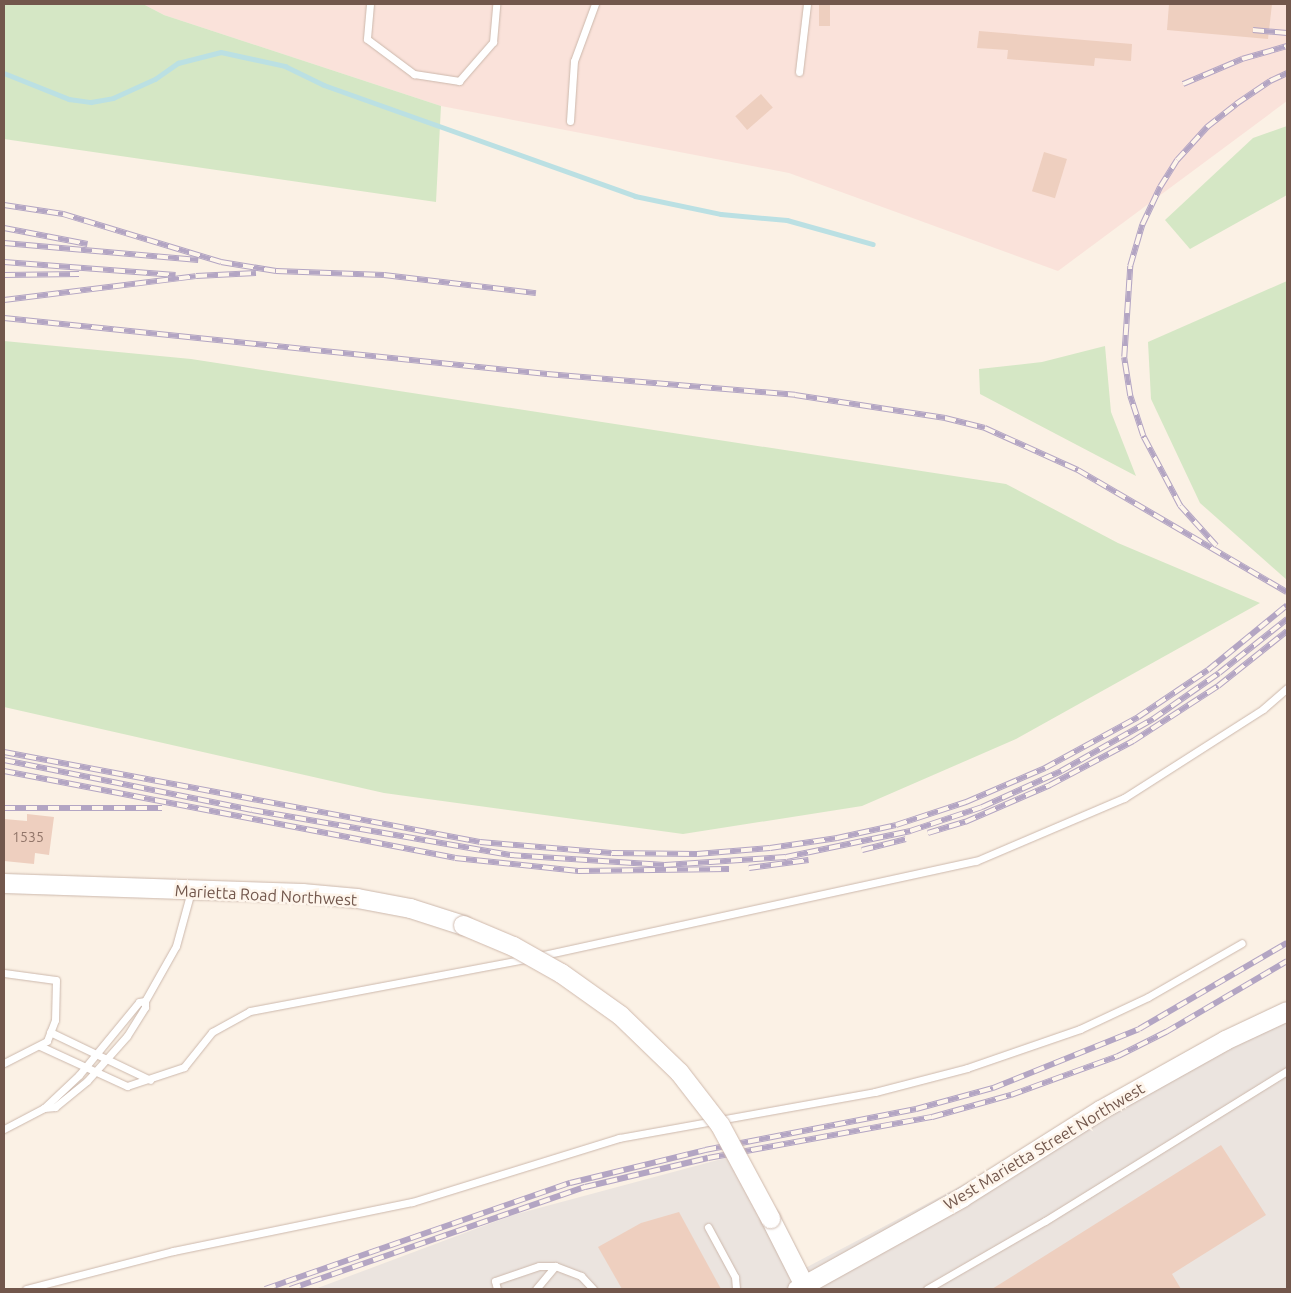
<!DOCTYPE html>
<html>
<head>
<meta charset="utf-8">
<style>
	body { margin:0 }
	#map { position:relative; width:1291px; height:1293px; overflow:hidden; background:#fbf1e5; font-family:Ubuntu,sans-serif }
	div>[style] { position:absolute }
	.commercial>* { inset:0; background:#fae2da }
	.industrial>* { inset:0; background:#ebe4df }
	.green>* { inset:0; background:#d5e7c5 }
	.stream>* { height:4.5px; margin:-2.25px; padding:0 2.25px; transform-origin:2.25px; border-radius:2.25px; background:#bbe0e3 }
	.building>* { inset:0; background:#eecfbf; transform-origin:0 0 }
	.roads { filter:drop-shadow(0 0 1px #ccb8ac) drop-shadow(0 0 1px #ccb8ac) }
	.lane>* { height:7px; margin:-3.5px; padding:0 3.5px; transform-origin:3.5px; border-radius:3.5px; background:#fff }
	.secondary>* { height:19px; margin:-9.5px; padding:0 9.5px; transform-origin:9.5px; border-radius:9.5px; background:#fff }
	.rail>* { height:5.5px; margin-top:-2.75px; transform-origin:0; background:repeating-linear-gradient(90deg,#fef5eb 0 11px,#b3a5c3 0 22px); box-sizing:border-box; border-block:1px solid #b3a5c3 }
	.bridges { filter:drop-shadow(0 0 1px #d0baad) drop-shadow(0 0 1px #d0baad) }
	.secondary-bridge>* { height:19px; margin:-9.5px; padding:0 9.5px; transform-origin:9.5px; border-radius:9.5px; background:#fff }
	span { translate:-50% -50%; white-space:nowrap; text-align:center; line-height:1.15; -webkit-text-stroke:5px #fef5eb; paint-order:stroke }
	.number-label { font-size:14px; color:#917569 }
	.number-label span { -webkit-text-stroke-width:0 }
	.street-label { font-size:16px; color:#72574c }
	.frame { position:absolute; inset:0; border:5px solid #72574c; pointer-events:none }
</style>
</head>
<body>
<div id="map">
	<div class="commercial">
		<div style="clip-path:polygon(143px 4px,1287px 4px,1287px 101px,1058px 271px,789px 173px,441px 106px,164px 15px)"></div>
	</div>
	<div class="industrial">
		<div style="clip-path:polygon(1287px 1014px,1287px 1289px,315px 1289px,513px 1215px,729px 1157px,792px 1275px)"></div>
	</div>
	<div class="green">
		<div style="clip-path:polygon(4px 4px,143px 4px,164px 15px,441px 106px,436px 202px,4px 139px)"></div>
		<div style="clip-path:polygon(1287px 126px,1287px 195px,1190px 249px,1165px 220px,1253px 138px)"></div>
		<div style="clip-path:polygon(1287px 281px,1287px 580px,1200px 503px,1151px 399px,1148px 342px)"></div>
		<div style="clip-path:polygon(4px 341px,191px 359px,1006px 484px,1118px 543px,1260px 603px,1016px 739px,862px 806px,683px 834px,384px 793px,4px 707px)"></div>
		<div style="clip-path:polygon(1105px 346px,1111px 412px,1136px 476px,980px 394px,979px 369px,1042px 362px)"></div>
	</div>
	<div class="stream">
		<div style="left:4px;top:73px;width:70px;rotate:21.8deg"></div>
		<div style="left:69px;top:99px;width:22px;rotate:8deg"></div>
		<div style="left:91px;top:102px;width:22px;rotate:-10deg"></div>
		<div style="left:113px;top:98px;width:46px;rotate:-24.3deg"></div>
		<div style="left:155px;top:79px;width:28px;rotate:-35deg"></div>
		<div style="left:178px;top:63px;width:44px;rotate:-14.3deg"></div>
		<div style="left:221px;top:52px;width:66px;rotate:12.3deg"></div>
		<div style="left:285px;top:66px;width:43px;rotate:26deg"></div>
		<div style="left:324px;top:85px;width:330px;rotate:19.6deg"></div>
		<div style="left:635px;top:196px;width:88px;rotate:11.8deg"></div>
		<div style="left:721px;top:214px;width:66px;rotate:5.2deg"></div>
		<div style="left:787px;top:220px;width:89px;rotate:15.6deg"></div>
	</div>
	<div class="building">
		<div style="left:819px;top:4px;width:11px;height:22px"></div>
		<div style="clip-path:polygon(1169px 4px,1272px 4px,1268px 39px,1167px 30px)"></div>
		<div style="clip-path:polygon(979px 31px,1132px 44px,1131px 61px,1095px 58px,1094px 66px,1007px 59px,1008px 50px,977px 48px)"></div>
		<div style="left:761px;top:94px;width:18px;height:34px;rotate:49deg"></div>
		<div style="left:1044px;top:152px;width:24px;height:41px;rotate:17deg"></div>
		<div style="clip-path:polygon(27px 814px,54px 817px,49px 855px,35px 853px,34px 864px,4px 861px,4px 819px,27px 821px)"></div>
		<div style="clip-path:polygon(1221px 1145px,1266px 1215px,1172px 1274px,1181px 1289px,992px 1289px)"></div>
		<div style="clip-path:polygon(679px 1212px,721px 1289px,622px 1289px,598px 1247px,641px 1223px)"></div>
	</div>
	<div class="roads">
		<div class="lane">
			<div style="left:370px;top:4px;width:35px;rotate:95deg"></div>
			<div style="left:367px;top:39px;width:59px;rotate:36.7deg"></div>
			<div style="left:414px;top:74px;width:46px;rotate:8.8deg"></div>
			<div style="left:459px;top:81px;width:52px;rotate:-48.9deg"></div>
			<div style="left:493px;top:42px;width:38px;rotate:-85deg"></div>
			<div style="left:799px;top:72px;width:68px;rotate:-83.3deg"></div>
			<div style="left:570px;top:121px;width:60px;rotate:-86.2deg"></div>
			<div style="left:574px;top:61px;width:61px;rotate:-69.8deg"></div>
			<div style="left:539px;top:956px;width:447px;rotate:-12.3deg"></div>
			<div style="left:976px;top:861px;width:161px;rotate:-23.1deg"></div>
			<div style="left:1124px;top:798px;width:165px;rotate:-32.6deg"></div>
			<div style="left:1263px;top:709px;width:32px;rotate:-41deg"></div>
			<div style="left:4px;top:973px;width:52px;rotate:7.7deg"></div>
			<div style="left:56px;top:980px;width:40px;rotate:91.4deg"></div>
			<div style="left:55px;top:1020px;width:22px;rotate:111deg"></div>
			<div style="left:47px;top:1041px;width:48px;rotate:152.9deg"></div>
			<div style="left:50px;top:1032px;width:111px;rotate:25.6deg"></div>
			<div style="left:40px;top:1046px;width:96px;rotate:24.7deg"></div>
			<div style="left:127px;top:1086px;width:60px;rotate:-18.4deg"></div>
			<div style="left:184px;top:1067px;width:45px;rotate:-51.3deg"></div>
			<div style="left:212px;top:1032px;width:43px;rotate:-28.9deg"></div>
			<div style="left:250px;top:1011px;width:281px;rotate:-10.7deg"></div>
			<div style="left:44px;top:1108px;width:48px;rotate:-43.3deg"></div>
			<div style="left:79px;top:1075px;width:94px;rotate:-50.6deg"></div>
			<div style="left:139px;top:1002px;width:6px;rotate:-9deg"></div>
			<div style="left:4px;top:1129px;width:45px;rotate:-27.7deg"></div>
			<div style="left:44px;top:1108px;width:11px;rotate:-5deg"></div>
			<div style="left:55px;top:1107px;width:41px;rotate:-39.1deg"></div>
			<div style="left:87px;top:1081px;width:60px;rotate:-48.4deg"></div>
			<div style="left:127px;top:1036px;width:34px;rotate:-58deg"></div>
			<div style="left:145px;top:1007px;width:6px;rotate:-90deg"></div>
			<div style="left:145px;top:1001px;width:63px;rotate:-60.6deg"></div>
			<div style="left:176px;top:946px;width:57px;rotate:-74.7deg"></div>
			<div style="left:708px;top:1227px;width:57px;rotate:61.6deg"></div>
			<div style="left:735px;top:1277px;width:12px;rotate:85deg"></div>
			<div style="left:26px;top:1289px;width:152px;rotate:-14.5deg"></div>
			<div style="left:173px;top:1251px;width:244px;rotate:-11.6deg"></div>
			<div style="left:412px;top:1202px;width:217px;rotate:-17.2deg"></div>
			<div style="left:619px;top:1138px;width:260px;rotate:-10.2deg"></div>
			<div style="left:875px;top:1092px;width:95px;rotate:-14.6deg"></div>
			<div style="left:967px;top:1068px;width:120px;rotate:-19deg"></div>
			<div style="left:1080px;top:1029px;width:75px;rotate:-25.2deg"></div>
			<div style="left:1148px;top:997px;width:108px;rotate:-29.9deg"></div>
			<div style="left:497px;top:1289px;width:8px;rotate:-104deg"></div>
			<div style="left:495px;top:1281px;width:46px;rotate:-18.8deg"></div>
			<div style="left:539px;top:1266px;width:16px"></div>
			<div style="left:536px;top:1289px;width:30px;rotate:-50deg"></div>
			<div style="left:555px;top:1266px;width:28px;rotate:21deg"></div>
			<div style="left:581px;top:1276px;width:18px;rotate:47deg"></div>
			<div style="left:927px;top:1289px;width:136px;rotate:-30deg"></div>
			<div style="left:1045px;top:1221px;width:285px;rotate:-31.8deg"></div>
		</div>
		<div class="secondary">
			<div style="left:4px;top:883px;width:298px;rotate:1.9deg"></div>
			<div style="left:302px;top:893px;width:55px;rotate:5.2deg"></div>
			<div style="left:357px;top:898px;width:54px;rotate:10.7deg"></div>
			<div style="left:410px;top:908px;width:56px;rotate:17.8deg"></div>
			<div style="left:770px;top:1218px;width:80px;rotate:63.1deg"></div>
			<div style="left:797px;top:1289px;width:189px;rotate:-29.1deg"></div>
			<div style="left:962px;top:1197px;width:163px;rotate:-32.2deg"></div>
			<div style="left:1100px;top:1110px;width:143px;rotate:-29.2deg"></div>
			<div style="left:1225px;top:1040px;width:68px;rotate:-25.1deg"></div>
		</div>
	</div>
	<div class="rail">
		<div style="left:1253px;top:30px;width:34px;rotate:5deg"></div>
		<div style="left:1183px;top:84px;width:64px;rotate:-23deg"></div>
		<div style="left:1242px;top:59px;width:47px;rotate:-16.1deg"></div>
		<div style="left:4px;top:205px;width:60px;rotate:8.7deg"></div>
		<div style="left:63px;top:214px;width:165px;rotate:16.9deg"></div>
		<div style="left:221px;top:262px;width:56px;rotate:9.3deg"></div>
		<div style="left:276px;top:271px;width:108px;rotate:2.1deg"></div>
		<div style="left:384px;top:275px;width:153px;rotate:6.8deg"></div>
		<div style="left:4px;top:228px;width:85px;rotate:10.9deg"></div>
		<div style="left:4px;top:243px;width:195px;rotate:5deg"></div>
		<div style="left:4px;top:262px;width:172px;rotate:4.3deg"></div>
		<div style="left:4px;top:275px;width:75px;rotate:-0.8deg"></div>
		<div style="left:4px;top:300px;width:193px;rotate:-7.1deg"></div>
		<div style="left:196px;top:276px;width:60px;rotate:-2.9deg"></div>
		<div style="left:4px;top:318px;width:546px;rotate:5.89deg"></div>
		<div style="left:547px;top:374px;width:249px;rotate:4.8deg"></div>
		<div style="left:795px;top:395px;width:152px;rotate:8.7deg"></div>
		<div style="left:945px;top:418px;width:41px;rotate:14deg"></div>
		<div style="left:985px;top:428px;width:102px;rotate:24.3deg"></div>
		<div style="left:1078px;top:470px;width:242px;rotate:30.3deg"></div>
		<div style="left:1216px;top:546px;width:54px;rotate:-132deg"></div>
		<div style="left:1180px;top:506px;width:79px;rotate:-117.9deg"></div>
		<div style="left:1143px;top:436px;width:42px;rotate:-108deg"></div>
		<div style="left:1130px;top:396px;width:39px;rotate:-99deg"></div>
		<div style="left:1124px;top:357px;width:91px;rotate:-86.2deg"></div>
		<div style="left:1130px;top:266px;width:43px;rotate:-73.7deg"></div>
		<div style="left:1142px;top:225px;width:42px;rotate:-64.7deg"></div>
		<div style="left:1160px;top:187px;width:32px;rotate:-58deg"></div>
		<div style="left:1177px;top:160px;width:45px;rotate:-47.7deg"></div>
		<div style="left:1207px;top:127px;width:37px;rotate:-38deg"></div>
		<div style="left:1236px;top:104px;width:41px;rotate:-34.1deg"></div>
		<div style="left:1270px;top:81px;width:19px;rotate:-25deg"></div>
		<div style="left:4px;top:752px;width:484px;rotate:10.7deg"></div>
		<div style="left:480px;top:842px;width:132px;rotate:4.8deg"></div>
		<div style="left:612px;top:853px;width:85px;rotate:0.7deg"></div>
		<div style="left:697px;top:854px;width:73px;rotate:-4.7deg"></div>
		<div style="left:770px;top:848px;width:68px;rotate:-8.5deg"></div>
		<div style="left:837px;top:838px;width:60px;rotate:-12.4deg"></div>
		<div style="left:896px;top:825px;width:74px;rotate:-18.2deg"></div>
		<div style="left:966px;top:802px;width:86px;rotate:-23.3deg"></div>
		<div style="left:1045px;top:768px;width:106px;rotate:-28.7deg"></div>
		<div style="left:1138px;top:717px;width:84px;rotate:-33.9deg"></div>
		<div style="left:1208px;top:670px;width:102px;rotate:-39.4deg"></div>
		<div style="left:4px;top:760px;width:253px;rotate:11.4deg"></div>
		<div style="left:252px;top:810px;width:262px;rotate:9.9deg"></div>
		<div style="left:510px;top:855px;width:155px;rotate:3.7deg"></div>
		<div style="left:665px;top:865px;width:121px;rotate:-3.8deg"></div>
		<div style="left:786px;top:857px;width:127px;rotate:-11.8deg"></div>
		<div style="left:910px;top:831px;width:76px;rotate:-18.4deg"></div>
		<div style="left:982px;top:807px;width:87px;rotate:-24.5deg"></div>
		<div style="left:1061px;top:771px;width:106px;rotate:-29.5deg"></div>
		<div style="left:1153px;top:719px;width:80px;rotate:-34.9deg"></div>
		<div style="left:1219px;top:673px;width:87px;rotate:-38.5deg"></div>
		<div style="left:4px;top:771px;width:459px;rotate:10.9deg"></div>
		<div style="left:455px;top:858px;width:124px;rotate:6deg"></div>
		<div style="left:578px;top:871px;width:151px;rotate:-0.8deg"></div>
		<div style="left:4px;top:808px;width:158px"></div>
		<div style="left:928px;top:833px;width:39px;rotate:-17deg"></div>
		<div style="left:965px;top:822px;width:93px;rotate:-23.5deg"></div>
		<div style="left:1050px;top:785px;width:94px;rotate:-27.9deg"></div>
		<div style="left:1133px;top:741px;width:101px;rotate:-32.9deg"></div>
		<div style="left:1218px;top:686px;width:88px;rotate:-38.6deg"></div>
		<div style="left:862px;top:850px;width:45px;rotate:-14deg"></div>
		<div style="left:749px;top:868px;width:60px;rotate:-7.7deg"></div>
		<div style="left:265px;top:1289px;width:323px;rotate:-19.2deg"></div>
		<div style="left:570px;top:1183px;width:139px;rotate:-13.7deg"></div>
		<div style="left:705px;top:1150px;width:215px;rotate:-11deg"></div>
		<div style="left:916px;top:1109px;width:80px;rotate:-15.3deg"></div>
		<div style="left:993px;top:1088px;width:157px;rotate:-22deg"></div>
		<div style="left:1139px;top:1029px;width:171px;rotate:-30.2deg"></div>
		<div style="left:290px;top:1289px;width:312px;rotate:-19.1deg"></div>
		<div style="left:585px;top:1187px;width:126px;rotate:-13.3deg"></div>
		<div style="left:708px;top:1158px;width:228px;rotate:-10.4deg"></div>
		<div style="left:932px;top:1117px;width:82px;rotate:-15.6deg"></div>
		<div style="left:1011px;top:1095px;width:114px;rotate:-20deg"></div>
		<div style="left:1118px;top:1056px;width:54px;rotate:-26.6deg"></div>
		<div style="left:1166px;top:1032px;width:140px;rotate:-30.4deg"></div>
	</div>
	<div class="bridges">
		<div class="secondary-bridge">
			<div style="left:463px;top:925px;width:54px;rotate:22.8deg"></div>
			<div style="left:513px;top:946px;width:55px;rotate:29.4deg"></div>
			<div style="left:561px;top:973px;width:72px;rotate:35.4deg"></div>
			<div style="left:620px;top:1015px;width:82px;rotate:44deg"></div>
			<div style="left:679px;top:1072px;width:67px;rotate:52.3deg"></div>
			<div style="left:720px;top:1125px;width:106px;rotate:61.7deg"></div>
		</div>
	</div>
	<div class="number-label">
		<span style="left:28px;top:837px">1535</span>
	</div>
	<div class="street-label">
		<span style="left:266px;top:895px;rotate:3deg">Marietta Road Northwest</span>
		<span style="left:1044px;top:1146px;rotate:-31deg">West Marietta Street Northwest</span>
	</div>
	<div class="frame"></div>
</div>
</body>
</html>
